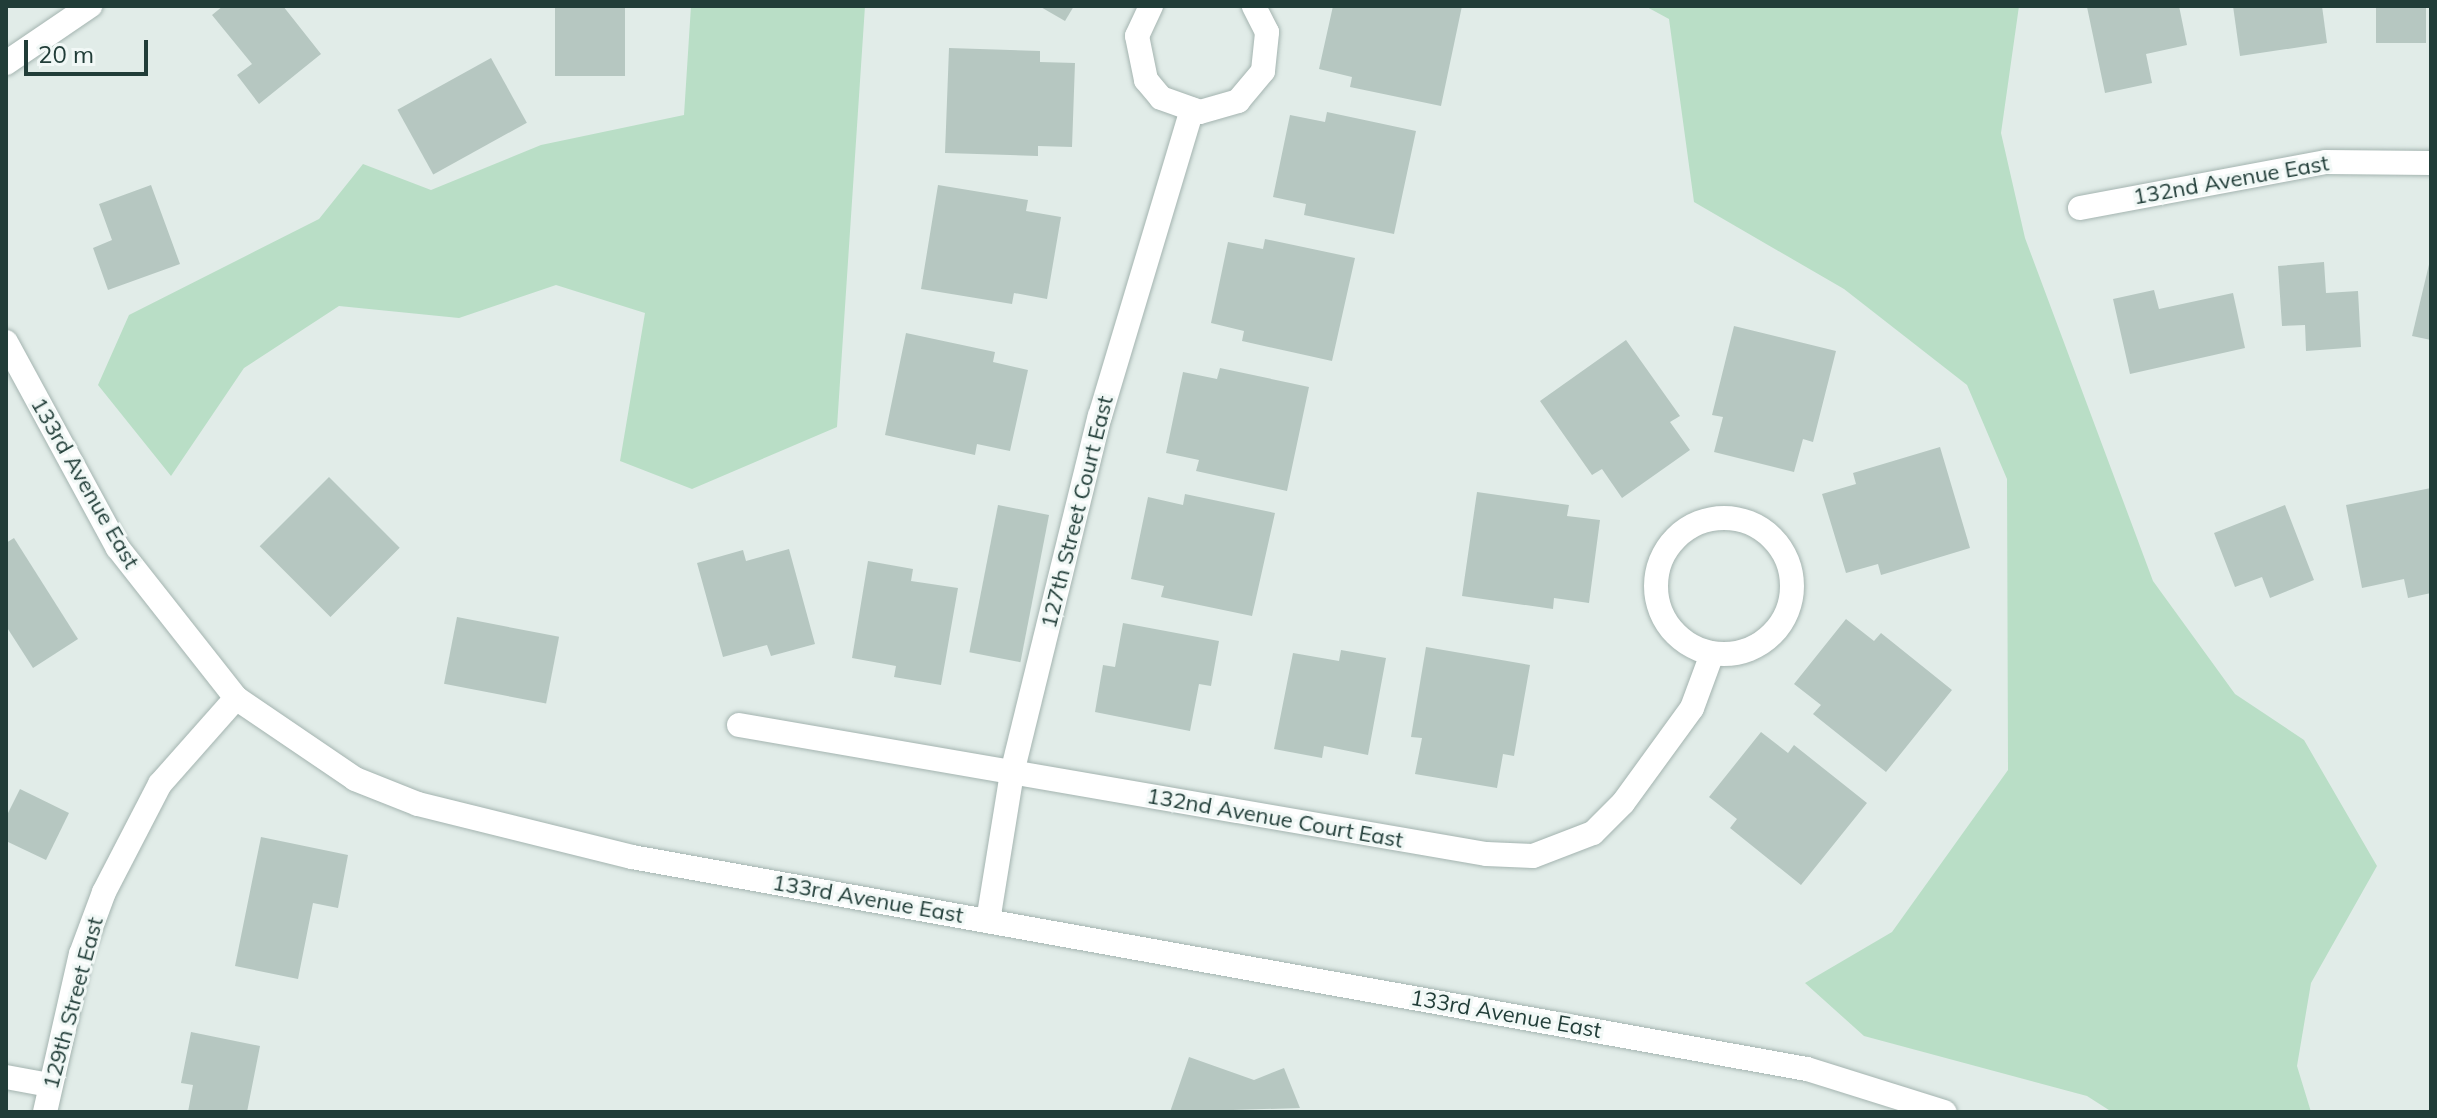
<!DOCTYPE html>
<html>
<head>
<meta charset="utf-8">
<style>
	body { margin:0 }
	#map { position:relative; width:2437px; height:1118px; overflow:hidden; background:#e1ece8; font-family:Mulish,sans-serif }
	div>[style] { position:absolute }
	.green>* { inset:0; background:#b9dec6 }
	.building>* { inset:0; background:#b6c7c1; transform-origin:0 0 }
	.roads { filter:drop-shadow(0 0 2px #a4b4b0) drop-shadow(0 0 2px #a4b4b0) }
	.minor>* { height:24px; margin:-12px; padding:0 12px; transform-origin:12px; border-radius:12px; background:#fff }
	.minor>.ring { margin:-12px; padding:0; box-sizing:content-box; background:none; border:24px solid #fff; border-radius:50% }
	span { translate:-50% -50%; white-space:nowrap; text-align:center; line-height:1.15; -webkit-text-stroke:6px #f1f8f6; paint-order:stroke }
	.street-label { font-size:22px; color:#213d38 }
	.frame { position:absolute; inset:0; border:8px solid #213d38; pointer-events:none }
	.scale { position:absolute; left:24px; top:40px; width:124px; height:36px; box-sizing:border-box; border:4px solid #213d38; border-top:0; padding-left:10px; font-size:24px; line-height:28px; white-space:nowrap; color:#213d38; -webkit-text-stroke:6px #f1f8f6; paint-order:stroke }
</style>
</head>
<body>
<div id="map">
	<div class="green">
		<div style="clip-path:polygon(691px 6px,865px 6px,837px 427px,692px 489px,620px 461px,645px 313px,556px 285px,459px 318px,339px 306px,244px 368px,171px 476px,98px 385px,129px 315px,319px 219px,363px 164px,431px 190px,541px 145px,684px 115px)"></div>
		<div style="clip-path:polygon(1645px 6px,2019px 6px,2001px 133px,2025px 238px,2153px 581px,2235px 694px,2304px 740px,2377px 866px,2311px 983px,2297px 1066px,2311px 1112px,2112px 1112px,2087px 1096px,1864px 1036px,1805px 983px,1892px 932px,2008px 770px,2007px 479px,1967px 385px,1844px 289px,1694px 202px,1669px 19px)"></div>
	</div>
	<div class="building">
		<div style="clip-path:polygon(223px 6px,283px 6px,321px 54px,259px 104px,237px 75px,252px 64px,212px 15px)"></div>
		<div style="left:555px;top:6px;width:70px;height:70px"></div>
		<div style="clip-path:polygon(1039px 6px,1074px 6px,1065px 21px)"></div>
		<div style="clip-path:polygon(1333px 6px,1462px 6px,1441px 106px,1350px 87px,1352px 77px,1319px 69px)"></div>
		<div style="clip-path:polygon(2179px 6px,2187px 45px,2146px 54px,2152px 83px,2105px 93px,2087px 7px)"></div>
		<div style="clip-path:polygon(2233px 6px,2322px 6px,2327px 43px,2240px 56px)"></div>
		<div style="left:2376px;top:6px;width:50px;height:37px"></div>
		<div style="clip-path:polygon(949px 48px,1040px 51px,1040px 62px,1075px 63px,1072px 147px,1038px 146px,1038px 156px,945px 153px)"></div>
		<div style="left:491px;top:58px;width:74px;height:107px;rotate:61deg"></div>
		<div style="clip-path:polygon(1327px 112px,1416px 131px,1394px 234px,1304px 215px,1306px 204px,1273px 197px,1290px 115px,1325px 122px)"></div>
		<div style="clip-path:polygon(151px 185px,180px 264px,108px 290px,93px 248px,112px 240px,99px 204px)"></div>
		<div style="clip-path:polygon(938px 185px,1028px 200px,1026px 211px,1061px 217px,1047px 299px,1014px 293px,1012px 304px,921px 289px)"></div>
		<div style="clip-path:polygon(1265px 239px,1355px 258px,1332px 361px,1242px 341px,1244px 331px,1211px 323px,1228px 242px,1263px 249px)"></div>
		<div style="clip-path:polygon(2431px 256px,2431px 340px,2412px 336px)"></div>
		<div style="clip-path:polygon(2324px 262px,2326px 293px,2358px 291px,2361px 347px,2306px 351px,2305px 325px,2282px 326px,2278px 266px)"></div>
		<div style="clip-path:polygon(2154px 290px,2159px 309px,2233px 293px,2245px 348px,2130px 374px,2113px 299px)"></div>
		<div style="clip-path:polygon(1734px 326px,1836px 351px,1813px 442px,1803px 439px,1794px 472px,1714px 452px,1723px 417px,1712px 415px)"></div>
		<div style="clip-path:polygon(906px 333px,995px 352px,993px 362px,1028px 370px,1010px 451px,977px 444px,975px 455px,885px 435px)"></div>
		<div style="clip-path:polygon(1626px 340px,1680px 416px,1670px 422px,1690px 450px,1622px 498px,1602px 469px,1592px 475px,1540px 401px)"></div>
		<div style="clip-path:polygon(1220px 368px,1309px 387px,1287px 491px,1196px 471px,1199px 460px,1166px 453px,1183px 372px,1217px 379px)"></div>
		<div style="clip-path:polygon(1940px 447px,1970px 548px,1881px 575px,1878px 564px,1846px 573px,1822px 494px,1856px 484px,1853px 473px)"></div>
		<div style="left:329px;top:477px;width:100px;height:98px;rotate:45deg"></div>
		<div style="clip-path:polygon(2431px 488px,2431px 593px,2408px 598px,2404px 579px,2362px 588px,2346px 505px)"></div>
		<div style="clip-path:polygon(1477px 492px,1569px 505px,1567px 516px,1600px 520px,1589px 603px,1554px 598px,1553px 609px,1462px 596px)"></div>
		<div style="clip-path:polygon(1185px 494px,1275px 513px,1252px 616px,1161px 597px,1164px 586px,1131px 579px,1148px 497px,1183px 505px)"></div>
		<div style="left:998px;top:505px;width:52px;height:150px;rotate:11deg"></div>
		<div style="clip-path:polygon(2285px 505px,2314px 580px,2270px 598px,2262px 577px,2235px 587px,2214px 533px)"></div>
		<div style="clip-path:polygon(14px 538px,78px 639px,33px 668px,6px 626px,6px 543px)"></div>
		<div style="clip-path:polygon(789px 549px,815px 644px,771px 656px,767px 645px,723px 657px,697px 563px,743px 550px,746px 561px)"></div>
		<div style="clip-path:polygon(868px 561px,913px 569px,911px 581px,958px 588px,941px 685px,894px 677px,896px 666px,852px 658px)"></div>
		<div style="left:457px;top:617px;width:104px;height:68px;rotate:11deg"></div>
		<div style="clip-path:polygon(1846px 619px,1874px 641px,1881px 633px,1952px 690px,1886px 772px,1813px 714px,1821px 705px,1794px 684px)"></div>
		<div style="clip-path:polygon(1123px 623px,1219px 641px,1211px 686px,1199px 684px,1190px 731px,1095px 712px,1103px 665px,1115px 667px)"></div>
		<div style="clip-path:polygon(1426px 647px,1530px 665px,1514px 756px,1503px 754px,1497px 788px,1415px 774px,1422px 738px,1411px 737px)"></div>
		<div style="clip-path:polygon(1341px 650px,1386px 658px,1368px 755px,1324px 746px,1322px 758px,1274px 749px,1293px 653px,1339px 661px)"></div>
		<div style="clip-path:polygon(1761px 732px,1788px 753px,1794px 745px,1867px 803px,1801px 885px,1730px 828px,1737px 819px,1709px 797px)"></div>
		<div style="clip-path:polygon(20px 789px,69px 813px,46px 860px,6px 841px,6px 817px)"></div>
		<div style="clip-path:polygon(261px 837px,348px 855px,338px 908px,313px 903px,298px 979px,235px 966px)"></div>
		<div style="clip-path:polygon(191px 1032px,260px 1046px,247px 1112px,188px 1112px,193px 1085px,181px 1083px)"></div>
		<div style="clip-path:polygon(1189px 1057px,1254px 1080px,1284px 1068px,1300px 1108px,1170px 1112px)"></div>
	</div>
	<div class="roads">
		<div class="minor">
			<div style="left:1151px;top:6px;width:33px;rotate:115deg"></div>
			<div style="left:1137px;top:36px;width:45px;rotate:78.4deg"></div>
			<div style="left:1146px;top:80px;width:23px;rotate:50deg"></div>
			<div style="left:1161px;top:98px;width:41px;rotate:19.7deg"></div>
			<div style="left:1200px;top:112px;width:40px;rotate:-16deg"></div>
			<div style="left:1238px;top:101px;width:39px;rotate:-50deg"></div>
			<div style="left:1263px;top:71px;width:39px;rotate:-84deg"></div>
			<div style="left:1267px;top:32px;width:29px;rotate:-117deg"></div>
			<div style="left:6px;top:63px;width:102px;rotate:-34.2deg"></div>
			<div style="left:2080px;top:208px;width:250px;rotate:-10.6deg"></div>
			<div style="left:2326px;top:162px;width:105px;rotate:0.5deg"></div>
			<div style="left:6px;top:342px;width:234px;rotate:61.5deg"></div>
			<div style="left:118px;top:548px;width:191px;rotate:51.8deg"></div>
			<div style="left:236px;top:698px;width:144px;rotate:34.2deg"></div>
			<div style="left:355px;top:779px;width:68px;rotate:21.6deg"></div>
			<div style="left:418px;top:804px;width:220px;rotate:13.9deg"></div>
			<div style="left:632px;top:857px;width:1194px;rotate:10.23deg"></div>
			<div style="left:1807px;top:1069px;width:144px;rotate:17.4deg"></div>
			<div class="ring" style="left:1656px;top:518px;width:112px;height:112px"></div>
			<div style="left:739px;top:725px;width:758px;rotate:9.8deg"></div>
			<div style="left:1486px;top:854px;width:47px;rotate:2.4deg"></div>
			<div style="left:1533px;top:856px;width:64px;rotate:-21deg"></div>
			<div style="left:1593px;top:833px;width:42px;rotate:-45deg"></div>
			<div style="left:1623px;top:803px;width:117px;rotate:-54deg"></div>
			<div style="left:1692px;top:708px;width:58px;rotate:-69.7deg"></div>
			<div style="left:988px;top:921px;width:150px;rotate:-80.8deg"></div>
			<div style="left:1012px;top:773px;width:368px;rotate:-76.2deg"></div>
			<div style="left:1100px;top:416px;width:320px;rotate:-73.3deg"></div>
			<div style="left:6px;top:1077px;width:44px;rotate:10.5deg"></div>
			<div style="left:45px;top:1112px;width:162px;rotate:-77.2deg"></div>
			<div style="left:81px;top:954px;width:66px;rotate:-69.6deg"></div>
			<div style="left:104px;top:892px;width:122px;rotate:-62.6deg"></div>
			<div style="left:160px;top:784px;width:115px;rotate:-48.5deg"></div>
		</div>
	</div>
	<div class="street-label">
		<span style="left:2231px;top:180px;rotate:-10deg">132nd Avenue East</span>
		<span style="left:85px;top:483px;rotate:60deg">133rd Avenue East</span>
		<span style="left:1077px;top:512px;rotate:-76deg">127th Street Court East</span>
		<span style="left:1275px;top:818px;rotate:10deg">132nd Avenue Court East</span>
		<span style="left:868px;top:899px;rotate:10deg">133rd Avenue East</span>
		<span style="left:73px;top:1003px;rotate:-75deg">129th Street East</span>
		<span style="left:1506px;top:1014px;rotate:10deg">133rd Avenue East</span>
	</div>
	<div class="frame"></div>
	<div class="scale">20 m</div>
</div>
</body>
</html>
